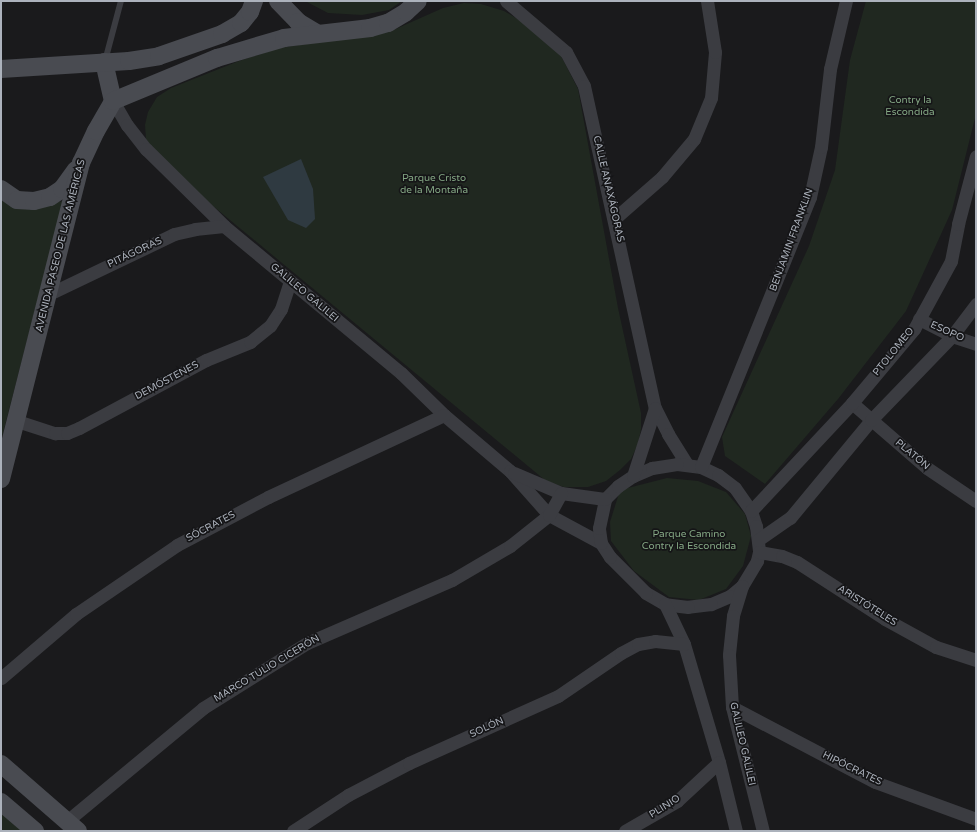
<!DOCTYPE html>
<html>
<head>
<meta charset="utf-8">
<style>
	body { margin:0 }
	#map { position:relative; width:977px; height:832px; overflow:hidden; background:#1a1a1c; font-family:"Varela Round",sans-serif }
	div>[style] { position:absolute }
	.green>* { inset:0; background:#202820 }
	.water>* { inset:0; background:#2f3a41 }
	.lane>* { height:6px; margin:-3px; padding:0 3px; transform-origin:3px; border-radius:3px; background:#3b3c41 }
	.street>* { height:13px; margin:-6.5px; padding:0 6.5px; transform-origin:6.5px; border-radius:6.5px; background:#3b3c41 }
	.secondary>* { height:18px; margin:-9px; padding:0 9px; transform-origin:9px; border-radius:9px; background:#494b51 }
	span { translate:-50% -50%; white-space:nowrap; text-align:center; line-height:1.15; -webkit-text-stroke:3.5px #151517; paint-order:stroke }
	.park-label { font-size:10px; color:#84a784 }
	.street-label { font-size:10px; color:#acb2bc }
	.frame { position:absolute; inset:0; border:2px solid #acb2bc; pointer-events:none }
</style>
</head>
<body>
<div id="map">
	<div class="green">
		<div style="clip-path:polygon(305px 1px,402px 1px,389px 10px,362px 15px,328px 13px)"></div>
		<div style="clip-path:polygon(866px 1px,976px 1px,976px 114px,952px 210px,906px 311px,838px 399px,765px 484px,725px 456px,722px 437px,809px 246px,835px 170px,850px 60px)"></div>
		<div style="clip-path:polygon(464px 3px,481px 4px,504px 11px,531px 27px,558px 50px,578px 89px,618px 308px,641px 413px,641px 429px,638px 444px,631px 459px,620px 470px,606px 481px,588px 487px,564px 487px,546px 481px,167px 168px,146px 139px,145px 125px,148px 112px,157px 97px,171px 88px,239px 61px,279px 48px,389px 32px,443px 8px)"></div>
		<div style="clip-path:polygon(1px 198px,34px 207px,63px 201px,1px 441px)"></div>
		<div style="clip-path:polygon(667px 478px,698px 481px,726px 492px,745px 514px,751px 536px,743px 566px,726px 589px,699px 600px,669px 597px,634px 571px,611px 541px,610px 522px,620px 490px)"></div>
		<div style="clip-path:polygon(1px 811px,25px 831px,1px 831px)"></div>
	</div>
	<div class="water">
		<div style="clip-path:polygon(301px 159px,313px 189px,315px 219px,306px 228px,288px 220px,263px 177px)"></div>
	</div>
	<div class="lane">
		<div style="left:105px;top:61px;width:62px;rotate:-75.1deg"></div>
	</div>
	<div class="street">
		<div style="left:506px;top:1px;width:79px;rotate:40.4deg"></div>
		<div style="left:566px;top:52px;width:38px;rotate:62deg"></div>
		<div style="left:584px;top:86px;width:330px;rotate:77.6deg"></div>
		<div style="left:655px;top:408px;width:29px;rotate:63deg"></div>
		<div style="left:668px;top:434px;width:36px;rotate:58deg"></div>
		<div style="left:113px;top:101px;width:28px;rotate:60deg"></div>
		<div style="left:127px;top:125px;width:31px;rotate:52deg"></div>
		<div style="left:146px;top:149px;width:110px;rotate:44.6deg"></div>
		<div style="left:224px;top:226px;width:230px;rotate:39.7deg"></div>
		<div style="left:401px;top:373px;width:60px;rotate:44.3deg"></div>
		<div style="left:444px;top:415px;width:87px;rotate:40.3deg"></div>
		<div style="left:510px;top:471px;width:59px;rotate:48.4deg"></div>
		<div style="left:549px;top:515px;width:59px;rotate:28.3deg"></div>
		<div style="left:614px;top:219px;width:64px;rotate:-41.2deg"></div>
		<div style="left:662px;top:177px;width:50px;rotate:-49.9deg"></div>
		<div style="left:694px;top:139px;width:44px;rotate:-67.5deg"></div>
		<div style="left:711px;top:98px;width:46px;rotate:-85deg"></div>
		<div style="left:715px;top:52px;width:52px;rotate:-98.9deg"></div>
		<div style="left:49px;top:294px;width:139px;rotate:-25.6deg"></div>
		<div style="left:174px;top:234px;width:22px;rotate:-13deg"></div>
		<div style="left:195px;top:229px;width:29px;rotate:-6deg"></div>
		<div style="left:919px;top:319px;width:37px;rotate:27deg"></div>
		<div style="left:952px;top:336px;width:25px;rotate:18deg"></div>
		<div style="left:852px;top:403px;width:99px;rotate:40.9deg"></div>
		<div style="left:927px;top:468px;width:59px;rotate:34deg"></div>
		<div style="left:17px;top:421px;width:40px;rotate:18deg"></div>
		<div style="left:55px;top:433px;width:12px"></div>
		<div style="left:67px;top:433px;width:13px;rotate:-23deg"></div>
		<div style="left:79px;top:428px;width:144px;rotate:-28.2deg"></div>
		<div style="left:206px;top:360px;width:48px;rotate:-22.2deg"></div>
		<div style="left:250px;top:342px;width:26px;rotate:-39deg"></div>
		<div style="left:270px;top:326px;width:20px;rotate:-57deg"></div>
		<div style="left:281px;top:309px;width:28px;rotate:-72deg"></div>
		<div style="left:677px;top:464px;width:24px;rotate:7deg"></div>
		<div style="left:701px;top:467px;width:19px;rotate:25deg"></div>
		<div style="left:718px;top:475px;width:21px;rotate:37deg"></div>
		<div style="left:735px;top:488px;width:28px;rotate:55deg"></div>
		<div style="left:751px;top:511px;width:16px;rotate:72deg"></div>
		<div style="left:756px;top:526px;width:26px;rotate:83deg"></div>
		<div style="left:759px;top:552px;width:9px;rotate:103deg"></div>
		<div style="left:757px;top:561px;width:29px;rotate:121deg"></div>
		<div style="left:742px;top:586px;width:16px;rotate:140deg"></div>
		<div style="left:730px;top:596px;width:21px;rotate:157deg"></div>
		<div style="left:711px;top:604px;width:23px;rotate:173deg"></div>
		<div style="left:688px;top:607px;width:23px;rotate:-173deg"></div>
		<div style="left:665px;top:604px;width:22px;rotate:-150deg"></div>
		<div style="left:646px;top:593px;width:51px;rotate:-135deg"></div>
		<div style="left:610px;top:557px;width:17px;rotate:-123deg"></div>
		<div style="left:601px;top:543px;width:15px;rotate:-98deg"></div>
		<div style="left:599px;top:528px;width:30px;rotate:-78deg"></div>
		<div style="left:605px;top:499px;width:18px;rotate:-45deg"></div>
		<div style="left:618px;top:486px;width:18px;rotate:-34deg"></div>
		<div style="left:633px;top:476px;width:21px;rotate:-23deg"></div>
		<div style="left:652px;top:468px;width:25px;rotate:-9deg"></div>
		<div style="left:701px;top:467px;width:291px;rotate:-68deg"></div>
		<div style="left:810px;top:197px;width:51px;rotate:-77.6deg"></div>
		<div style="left:821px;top:147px;width:79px;rotate:-83.4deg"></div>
		<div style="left:830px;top:69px;width:70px;rotate:-76.8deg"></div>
		<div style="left:514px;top:473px;width:51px;rotate:23.1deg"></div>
		<div style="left:561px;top:493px;width:44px;rotate:7.8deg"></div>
		<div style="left:633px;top:476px;width:71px;rotate:-72.1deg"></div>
		<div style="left:751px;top:511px;width:148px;rotate:-46.9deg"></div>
		<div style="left:852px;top:403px;width:97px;rotate:-50deg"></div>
		<div style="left:914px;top:329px;width:77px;rotate:-61.4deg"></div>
		<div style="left:951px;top:261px;width:38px;rotate:-79deg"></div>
		<div style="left:958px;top:224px;width:70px;rotate:-75.2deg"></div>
		<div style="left:758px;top:540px;width:39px;rotate:-35deg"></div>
		<div style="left:790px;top:518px;width:127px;rotate:-50.4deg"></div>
		<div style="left:871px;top:420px;width:117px;rotate:-46deg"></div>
		<div style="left:952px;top:336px;width:40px;rotate:-53deg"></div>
		<div style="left:759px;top:552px;width:23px;rotate:10deg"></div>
		<div style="left:782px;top:556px;width:16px;rotate:22deg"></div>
		<div style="left:797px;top:562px;width:105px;rotate:32.9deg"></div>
		<div style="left:885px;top:619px;width:58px;rotate:28.8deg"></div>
		<div style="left:936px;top:647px;width:42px;rotate:18deg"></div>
		<div style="left:742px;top:586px;width:31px;rotate:107deg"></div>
		<div style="left:733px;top:616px;width:39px;rotate:96deg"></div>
		<div style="left:729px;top:655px;width:52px;rotate:86.7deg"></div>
		<div style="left:732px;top:707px;width:128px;rotate:76deg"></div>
		<div style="left:665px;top:604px;width:44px;rotate:64.6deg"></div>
		<div style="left:684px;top:644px;width:123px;rotate:73.5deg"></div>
		<div style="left:719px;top:762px;width:71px;rotate:76.2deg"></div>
		<div style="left:1px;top:678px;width:99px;rotate:-40.5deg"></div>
		<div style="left:76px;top:614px;width:122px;rotate:-34.3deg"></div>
		<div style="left:177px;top:545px;width:103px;rotate:-27.8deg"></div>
		<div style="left:268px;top:497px;width:194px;rotate:-25deg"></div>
		<div style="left:732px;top:707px;width:161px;rotate:27.7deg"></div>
		<div style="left:875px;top:782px;width:108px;rotate:20.1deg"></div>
		<div style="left:67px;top:821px;width:177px;rotate:-39.7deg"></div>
		<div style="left:203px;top:708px;width:123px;rotate:-32deg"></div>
		<div style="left:307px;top:643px;width:158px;rotate:-23.5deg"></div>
		<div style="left:452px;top:580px;width:67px;rotate:-30.4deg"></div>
		<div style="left:510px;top:546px;width:50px;rotate:-38.5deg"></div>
		<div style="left:549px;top:515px;width:25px;rotate:-61deg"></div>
		<div style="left:293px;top:831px;width:66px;rotate:-33.2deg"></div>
		<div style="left:348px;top:795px;width:69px;rotate:-27.7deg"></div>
		<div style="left:409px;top:763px;width:163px;rotate:-24.2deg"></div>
		<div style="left:558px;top:696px;width:76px;rotate:-34.3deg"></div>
		<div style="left:621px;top:653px;width:19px;rotate:-28deg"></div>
		<div style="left:638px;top:644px;width:17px;rotate:-10deg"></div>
		<div style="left:655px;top:641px;width:29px;rotate:6deg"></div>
		<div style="left:625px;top:831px;width:60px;rotate:-30deg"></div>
		<div style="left:677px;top:801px;width:57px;rotate:-42.9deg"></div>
	</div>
	<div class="secondary">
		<div style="left:278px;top:1px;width:29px;rotate:46deg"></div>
		<div style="left:298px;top:22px;width:21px;rotate:31deg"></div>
		<div style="left:104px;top:62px;width:40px;rotate:77deg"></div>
		<div style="left:1px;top:69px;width:128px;rotate:-3.6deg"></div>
		<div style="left:129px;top:61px;width:30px;rotate:-9deg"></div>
		<div style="left:159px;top:56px;width:67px;rotate:-19.2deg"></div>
		<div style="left:222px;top:34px;width:22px;rotate:-30deg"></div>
		<div style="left:241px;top:23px;width:14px;rotate:-51deg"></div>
		<div style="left:250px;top:12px;width:12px;rotate:-70deg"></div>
		<div style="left:1px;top:189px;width:19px;rotate:35deg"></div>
		<div style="left:17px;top:200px;width:17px;rotate:3deg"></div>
		<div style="left:34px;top:201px;width:16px;rotate:-14deg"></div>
		<div style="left:50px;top:197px;width:14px;rotate:-34deg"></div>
		<div style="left:62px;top:189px;width:24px;rotate:-54deg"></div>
		<div style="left:1px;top:479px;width:326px;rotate:-75.8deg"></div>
		<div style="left:81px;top:163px;width:35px;rotate:-65deg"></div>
		<div style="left:96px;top:131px;width:34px;rotate:-60deg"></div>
		<div style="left:113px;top:101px;width:113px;rotate:-22.5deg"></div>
		<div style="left:217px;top:58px;width:70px;rotate:-16.6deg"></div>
		<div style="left:284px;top:38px;width:87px;rotate:-6.6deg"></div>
		<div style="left:370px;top:28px;width:19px;rotate:-16deg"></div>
		<div style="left:388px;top:23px;width:21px;rotate:-31deg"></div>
		<div style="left:406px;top:12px;width:16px;rotate:-43deg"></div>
		<div style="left:1px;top:764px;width:102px;rotate:41deg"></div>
		<div style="left:1px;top:802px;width:45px;rotate:40.5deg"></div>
	</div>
	<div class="park-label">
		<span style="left:910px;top:106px">Contry la<br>Escondida</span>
		<span style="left:434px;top:184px">Parque Cristo<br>de la Montaña</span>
		<span style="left:689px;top:540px">Parque Camino<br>Contry la Escondida</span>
	</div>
	<div class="street-label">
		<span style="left:608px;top:189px;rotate:77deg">CALLE ANAXÁGORAS</span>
		<span style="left:792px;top:240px;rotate:-70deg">BENJAMIN FRANKLIN</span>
		<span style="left:61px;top:246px;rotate:-76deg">AVENIDA PASEO DE LAS AMÉRICAS</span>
		<span style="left:135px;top:253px;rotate:-25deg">PITÁGORAS</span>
		<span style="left:304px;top:293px;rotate:40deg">GALILEO GALILEI</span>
		<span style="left:947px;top:332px;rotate:24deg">ESOPO</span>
		<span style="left:894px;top:352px;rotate:-51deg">PTOLOMEO</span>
		<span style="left:167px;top:381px;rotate:-28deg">DEMÓSTENES</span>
		<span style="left:912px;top:455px;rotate:40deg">PLATÓN</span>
		<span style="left:211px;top:527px;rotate:-28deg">SÓCRATES</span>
		<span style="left:867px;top:606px;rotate:32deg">ARISTÓTELES</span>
		<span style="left:267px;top:669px;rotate:-31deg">MARCO TULIO CICERÓN</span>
		<span style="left:487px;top:728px;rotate:-24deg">SOLÓN</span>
		<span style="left:742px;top:744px;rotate:77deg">GALILEO GALILEI</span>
		<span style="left:852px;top:769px;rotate:26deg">HIPÓCRATES</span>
		<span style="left:665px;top:807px;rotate:-32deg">PLINIO</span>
	</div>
	<div class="frame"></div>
</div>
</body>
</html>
